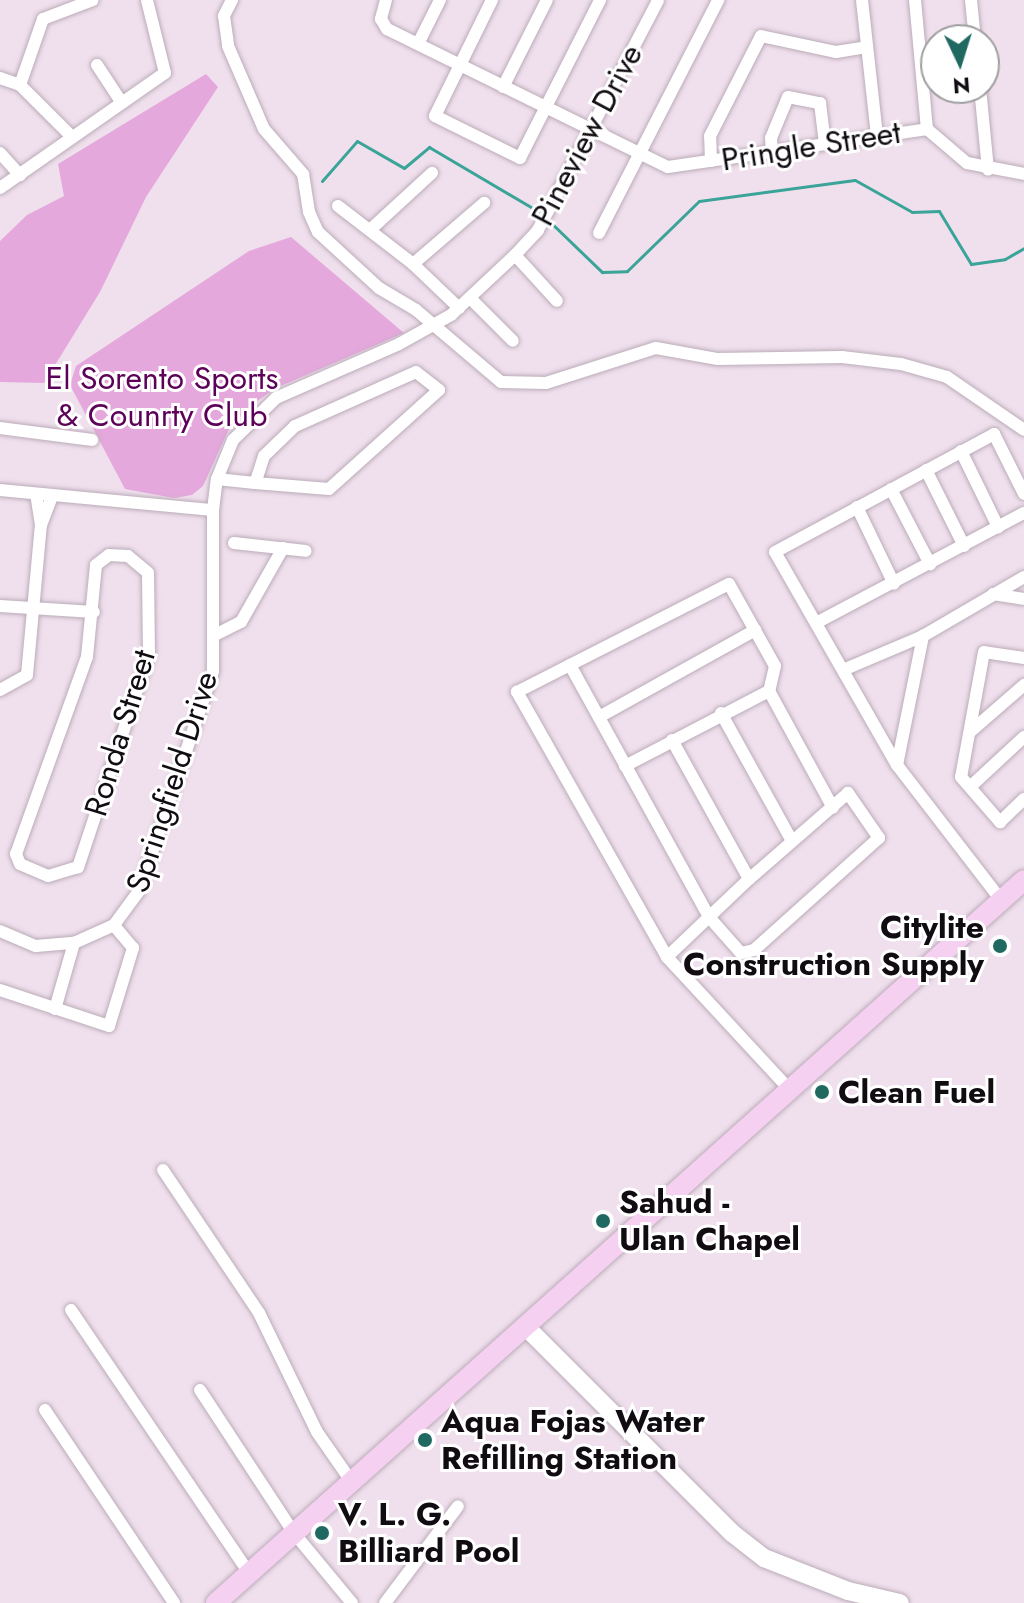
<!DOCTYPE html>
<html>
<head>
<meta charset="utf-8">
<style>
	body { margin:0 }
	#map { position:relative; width:1024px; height:1603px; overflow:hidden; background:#f0e0ed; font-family:Jost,sans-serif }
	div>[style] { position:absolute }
	.green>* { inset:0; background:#e4a8dc }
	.stream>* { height:3px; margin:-1.5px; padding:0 1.5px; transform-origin:1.5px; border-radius:1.5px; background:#3ba498 }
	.roads { filter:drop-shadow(0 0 2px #bbacb9) drop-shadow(0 0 2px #bbacb9) }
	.street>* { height:12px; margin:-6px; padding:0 6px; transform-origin:6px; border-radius:6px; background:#fff }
	.secondary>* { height:18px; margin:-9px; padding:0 9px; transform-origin:9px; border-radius:9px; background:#fff }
	.primary>* { height:20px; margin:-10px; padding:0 10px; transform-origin:10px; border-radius:10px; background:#f5d0f0 }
	.dots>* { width:22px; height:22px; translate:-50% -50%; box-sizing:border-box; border:4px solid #fff; border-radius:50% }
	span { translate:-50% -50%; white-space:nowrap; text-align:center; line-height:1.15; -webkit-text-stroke:6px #fff; paint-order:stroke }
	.street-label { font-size:32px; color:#110c11 }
	.park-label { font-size:32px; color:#5c0058 }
	.poi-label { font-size:32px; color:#110c11; font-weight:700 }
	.right { translate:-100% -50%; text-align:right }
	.left { translate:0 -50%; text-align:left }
	.north { position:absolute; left:920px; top:24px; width:80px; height:80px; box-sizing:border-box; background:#fff; border:2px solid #a09ea0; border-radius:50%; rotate:176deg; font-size:22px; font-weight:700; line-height:32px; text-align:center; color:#110c11 }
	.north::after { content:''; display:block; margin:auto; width:28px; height:36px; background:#206961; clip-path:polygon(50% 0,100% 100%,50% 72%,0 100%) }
</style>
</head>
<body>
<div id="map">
	<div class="green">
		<div style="clip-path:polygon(206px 74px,218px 87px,146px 197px,100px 292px,44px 383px,0 382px,0 241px,27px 215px,64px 196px,58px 164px)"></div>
		<div style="clip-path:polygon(291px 237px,404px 333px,276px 388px,253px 404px,230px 427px,203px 486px,192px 495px,174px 498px,125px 489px,70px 385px,76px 366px,249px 251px)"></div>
	</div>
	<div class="stream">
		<div style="left:322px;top:181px;width:53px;rotate:-48.8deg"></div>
		<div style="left:357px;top:141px;width:54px;rotate:29.9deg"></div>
		<div style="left:404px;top:168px;width:33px;rotate:-40deg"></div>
		<div style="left:429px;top:147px;width:130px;rotate:30.5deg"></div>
		<div style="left:546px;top:218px;width:78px;rotate:44deg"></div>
		<div style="left:602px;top:272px;width:25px;rotate:-2deg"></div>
		<div style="left:627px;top:271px;width:100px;rotate:-44.2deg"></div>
		<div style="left:699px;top:201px;width:157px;rotate:-7.7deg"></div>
		<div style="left:855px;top:180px;width:65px;rotate:29.3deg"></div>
		<div style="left:912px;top:212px;width:27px;rotate:-2deg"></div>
		<div style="left:939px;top:211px;width:62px;rotate:58.9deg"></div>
		<div style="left:971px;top:264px;width:34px;rotate:-8deg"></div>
		<div style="left:1005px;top:259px;width:22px;rotate:-30deg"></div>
	</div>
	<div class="roads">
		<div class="street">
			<div style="left:232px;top:0;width:18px;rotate:117deg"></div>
			<div style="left:224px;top:16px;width:30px;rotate:82deg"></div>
			<div style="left:228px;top:46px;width:90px;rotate:66.6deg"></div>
			<div style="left:264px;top:129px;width:60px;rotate:49.1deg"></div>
			<div style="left:303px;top:174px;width:38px;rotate:81deg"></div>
			<div style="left:309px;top:212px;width:22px;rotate:66deg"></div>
			<div style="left:318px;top:232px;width:83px;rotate:42.6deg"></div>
			<div style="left:379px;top:288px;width:43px;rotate:30.7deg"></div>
			<div style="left:416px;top:310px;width:111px;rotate:40.3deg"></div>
			<div style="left:501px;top:382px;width:45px;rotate:1.3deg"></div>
			<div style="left:546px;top:383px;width:115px;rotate:-17.7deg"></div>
			<div style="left:656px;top:348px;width:63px;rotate:10.1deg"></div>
			<div style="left:718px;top:359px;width:124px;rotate:-0.9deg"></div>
			<div style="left:842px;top:357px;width:59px;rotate:6.8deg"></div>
			<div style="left:901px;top:364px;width:48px;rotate:15.8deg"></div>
			<div style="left:947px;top:377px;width:93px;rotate:34.5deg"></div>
			<div style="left:386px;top:0;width:20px;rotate:105deg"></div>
			<div style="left:381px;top:19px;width:12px;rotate:59deg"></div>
			<div style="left:387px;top:29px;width:313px;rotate:26.2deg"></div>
			<div style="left:668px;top:167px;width:262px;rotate:-8.3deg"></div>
			<div style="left:927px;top:129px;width:52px;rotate:40.4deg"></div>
			<div style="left:967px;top:163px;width:58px;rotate:10.9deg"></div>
			<div style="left:492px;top:0;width:129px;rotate:116.2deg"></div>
			<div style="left:435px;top:116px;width:95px;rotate:26.3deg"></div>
			<div style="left:520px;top:158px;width:177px;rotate:-63.1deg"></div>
			<div style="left:862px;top:0;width:137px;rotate:83.7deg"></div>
			<div style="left:915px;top:0;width:130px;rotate:84.7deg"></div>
			<div style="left:971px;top:0;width:40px;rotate:84.3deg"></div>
			<div style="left:418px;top:44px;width:49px;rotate:-63.4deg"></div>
			<div style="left:97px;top:65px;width:45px;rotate:56.7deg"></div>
			<div style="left:0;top:78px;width:21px;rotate:19deg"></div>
			<div style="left:20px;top:85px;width:74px;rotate:45deg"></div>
			<div style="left:20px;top:85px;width:70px;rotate:-70.8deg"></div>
			<div style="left:43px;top:19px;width:53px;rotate:-20.8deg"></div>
			<div style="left:503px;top:87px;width:97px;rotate:-63.2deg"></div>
			<div style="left:980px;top:88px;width:82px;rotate:84.4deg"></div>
			<div style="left:772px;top:152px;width:14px;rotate:-94deg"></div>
			<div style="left:771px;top:138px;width:44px;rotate:-67.5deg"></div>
			<div style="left:788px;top:97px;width:33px;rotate:11deg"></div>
			<div style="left:820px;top:103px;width:41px;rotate:83deg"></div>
			<div style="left:0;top:153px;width:30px;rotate:48deg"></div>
			<div style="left:711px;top:161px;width:25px;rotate:-92deg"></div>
			<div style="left:710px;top:136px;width:112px;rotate:-63deg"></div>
			<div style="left:761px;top:36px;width:77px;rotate:12deg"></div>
			<div style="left:836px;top:52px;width:31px;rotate:-9deg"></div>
			<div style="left:0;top:188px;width:201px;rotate:-34.9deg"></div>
			<div style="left:165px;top:73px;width:75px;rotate:-103.9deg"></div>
			<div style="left:338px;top:206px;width:95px;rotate:37.7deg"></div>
			<div style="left:413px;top:264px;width:64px;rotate:43.7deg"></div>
			<div style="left:371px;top:229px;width:83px;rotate:-42.6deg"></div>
			<div style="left:599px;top:233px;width:262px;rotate:-62.9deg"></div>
			<div style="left:515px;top:255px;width:62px;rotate:47.6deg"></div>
			<div style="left:413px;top:264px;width:94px;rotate:-40.7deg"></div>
			<div style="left:471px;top:299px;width:59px;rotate:45deg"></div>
			<div style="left:0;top:428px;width:93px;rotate:7.4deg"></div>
			<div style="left:961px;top:451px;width:85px;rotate:64deg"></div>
			<div style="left:926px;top:470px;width:85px;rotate:63.4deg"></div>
			<div style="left:217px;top:479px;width:38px;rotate:6deg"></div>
			<div style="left:255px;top:483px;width:74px;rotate:4.6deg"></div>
			<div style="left:329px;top:489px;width:148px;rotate:-42deg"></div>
			<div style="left:439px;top:390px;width:29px;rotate:-142deg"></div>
			<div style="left:416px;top:372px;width:133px;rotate:155.9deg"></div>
			<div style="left:295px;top:426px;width:43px;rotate:135.9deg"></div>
			<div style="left:264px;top:456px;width:28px;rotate:108deg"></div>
			<div style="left:891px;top:489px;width:85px;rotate:62.5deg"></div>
			<div style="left:0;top:490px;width:214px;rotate:5.4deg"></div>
			<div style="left:857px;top:507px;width:85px;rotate:64.3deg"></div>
			<div style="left:41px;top:525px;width:31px;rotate:-69deg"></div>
			<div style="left:234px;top:543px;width:72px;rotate:6.3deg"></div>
			<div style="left:109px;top:555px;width:19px;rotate:3deg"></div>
			<div style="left:128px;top:556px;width:26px;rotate:40deg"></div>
			<div style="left:148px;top:573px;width:81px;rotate:89.3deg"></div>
			<div style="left:149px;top:654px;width:225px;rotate:108.4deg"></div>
			<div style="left:78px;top:867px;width:31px;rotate:163deg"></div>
			<div style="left:48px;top:876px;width:30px;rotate:-157deg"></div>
			<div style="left:20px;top:864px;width:11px;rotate:-112deg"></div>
			<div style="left:16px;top:854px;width:209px;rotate:-70.2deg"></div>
			<div style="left:87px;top:657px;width:92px;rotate:-84.4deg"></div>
			<div style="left:96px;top:565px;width:16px;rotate:-38deg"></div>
			<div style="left:993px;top:594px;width:31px;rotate:9deg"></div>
			<div style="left:0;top:606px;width:94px;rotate:3.7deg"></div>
			<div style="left:816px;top:623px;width:235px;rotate:-27.9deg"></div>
			<div style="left:215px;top:635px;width:29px;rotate:-27deg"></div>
			<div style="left:241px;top:622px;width:85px;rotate:-60.4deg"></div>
			<div style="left:1024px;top:658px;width:40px;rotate:-171.5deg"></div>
			<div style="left:984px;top:652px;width:127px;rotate:100.4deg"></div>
			<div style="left:961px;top:777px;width:60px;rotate:49.1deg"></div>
			<div style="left:1000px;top:822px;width:33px;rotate:-44deg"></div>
			<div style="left:570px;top:665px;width:288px;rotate:61.1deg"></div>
			<div style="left:709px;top:917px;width:48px;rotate:48.4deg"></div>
			<div style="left:741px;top:953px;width:13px;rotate:-13deg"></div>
			<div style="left:754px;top:950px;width:168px;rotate:-41.9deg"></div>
			<div style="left:879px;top:838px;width:55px;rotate:-124.6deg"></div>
			<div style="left:848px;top:793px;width:131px;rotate:139deg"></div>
			<div style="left:749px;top:879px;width:55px;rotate:136.5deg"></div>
			<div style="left:709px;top:917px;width:58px;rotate:136.4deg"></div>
			<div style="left:843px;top:670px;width:87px;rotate:-23deg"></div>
			<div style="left:923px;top:636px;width:117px;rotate:-30.3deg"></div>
			<div style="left:0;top:690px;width:31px;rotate:-29deg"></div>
			<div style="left:27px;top:675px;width:151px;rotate:-84.7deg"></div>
			<div style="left:41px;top:525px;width:31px;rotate:-99deg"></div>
			<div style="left:721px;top:713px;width:146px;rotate:61deg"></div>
			<div style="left:599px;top:717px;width:179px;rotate:-29.1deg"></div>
			<div style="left:970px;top:732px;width:72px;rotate:-41deg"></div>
			<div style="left:672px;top:740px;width:159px;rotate:61deg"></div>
			<div style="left:897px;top:765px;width:132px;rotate:-78.6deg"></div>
			<div style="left:625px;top:766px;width:162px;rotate:-27.5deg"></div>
			<div style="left:970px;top:787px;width:74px;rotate:-42.8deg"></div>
			<div style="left:1001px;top:900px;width:170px;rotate:-127.6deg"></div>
			<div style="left:897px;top:765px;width:245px;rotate:-119.8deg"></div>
			<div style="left:775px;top:552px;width:249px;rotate:-28.3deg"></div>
			<div style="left:994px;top:434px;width:67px;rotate:63.4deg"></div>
			<div style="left:0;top:931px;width:39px;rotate:23deg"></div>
			<div style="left:36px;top:946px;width:38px;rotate:-5deg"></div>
			<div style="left:74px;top:943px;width:44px;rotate:-24.2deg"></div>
			<div style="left:114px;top:925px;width:42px;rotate:-53.7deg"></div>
			<div style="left:139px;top:891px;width:232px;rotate:-71.4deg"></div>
			<div style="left:213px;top:671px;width:161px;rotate:-90deg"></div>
			<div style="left:213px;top:510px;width:31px;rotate:-83deg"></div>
			<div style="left:217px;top:479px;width:42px;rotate:-67.7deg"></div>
			<div style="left:233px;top:440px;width:60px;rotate:-44.3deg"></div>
			<div style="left:276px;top:398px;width:134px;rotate:-23.7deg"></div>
			<div style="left:399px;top:344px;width:60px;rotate:-29.1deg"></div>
			<div style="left:451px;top:315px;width:88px;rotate:-43.2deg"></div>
			<div style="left:515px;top:255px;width:34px;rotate:-47deg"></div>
			<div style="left:538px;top:230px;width:259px;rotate:-62.4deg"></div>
			<div style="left:0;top:990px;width:115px;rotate:18.3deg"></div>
			<div style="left:109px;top:1026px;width:82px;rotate:-72.9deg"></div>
			<div style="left:133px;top:948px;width:30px;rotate:-130deg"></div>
			<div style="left:55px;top:1009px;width:69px;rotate:-73.9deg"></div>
			<div style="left:790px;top:1090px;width:181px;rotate:-132.8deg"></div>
			<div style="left:667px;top:957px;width:305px;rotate:-119.5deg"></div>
			<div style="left:517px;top:692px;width:238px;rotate:-27deg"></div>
			<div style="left:729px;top:584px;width:94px;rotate:60.7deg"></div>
			<div style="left:775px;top:666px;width:26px;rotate:103deg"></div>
			<div style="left:769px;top:691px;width:133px;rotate:61.3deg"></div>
			<div style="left:163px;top:1170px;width:172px;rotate:56.1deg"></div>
			<div style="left:259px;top:1313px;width:132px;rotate:64deg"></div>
			<div style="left:317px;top:1432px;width:60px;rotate:55.2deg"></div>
			<div style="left:71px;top:1310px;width:318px;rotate:55.9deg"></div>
			<div style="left:200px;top:1390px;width:171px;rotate:56.7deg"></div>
			<div style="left:294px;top:1533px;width:91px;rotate:50.4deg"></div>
			<div style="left:45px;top:1410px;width:232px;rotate:56.2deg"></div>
			<div style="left:385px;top:1603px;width:121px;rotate:-53deg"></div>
		</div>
		<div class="secondary">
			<div style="left:526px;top:1327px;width:291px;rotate:45deg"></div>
			<div style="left:732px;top:1533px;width:41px;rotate:38deg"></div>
			<div style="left:764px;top:1558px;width:90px;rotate:21.4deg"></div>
			<div style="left:848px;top:1591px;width:53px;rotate:13deg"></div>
		</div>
		<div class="primary">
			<div style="left:216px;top:1603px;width:1084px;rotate:-41.82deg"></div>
		</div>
	</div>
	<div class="dots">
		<div style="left:1000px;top:946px;background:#206961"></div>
		<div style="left:822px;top:1092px;background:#206961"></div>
		<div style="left:603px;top:1221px;background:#206961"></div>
		<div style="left:425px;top:1440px;background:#206961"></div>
		<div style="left:322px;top:1533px;background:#206961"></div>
	</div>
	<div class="street-label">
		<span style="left:587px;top:135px;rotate:-62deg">Pineview Drive</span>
		<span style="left:811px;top:146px;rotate:-9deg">Pringle Street</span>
		<span style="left:120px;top:733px;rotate:-73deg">Ronda Street</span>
		<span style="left:172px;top:782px;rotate:-72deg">Springfield Drive</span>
	</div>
	<div class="park-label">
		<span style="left:162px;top:397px">El Sorento Sports<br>&amp; Counrty Club</span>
	</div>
	<div class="poi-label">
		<span class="right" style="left:984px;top:946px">Citylite<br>Construction Supply</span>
		<span class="left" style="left:838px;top:1092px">Clean Fuel</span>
		<span class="left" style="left:619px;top:1221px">Sahud -<br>Ulan Chapel</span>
		<span class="left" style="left:441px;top:1440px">Aqua Fojas Water<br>Refilling Station</span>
		<span class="left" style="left:338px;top:1533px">V. L. G.<br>Billiard Pool</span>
	</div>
	<div class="north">N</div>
</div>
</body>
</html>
